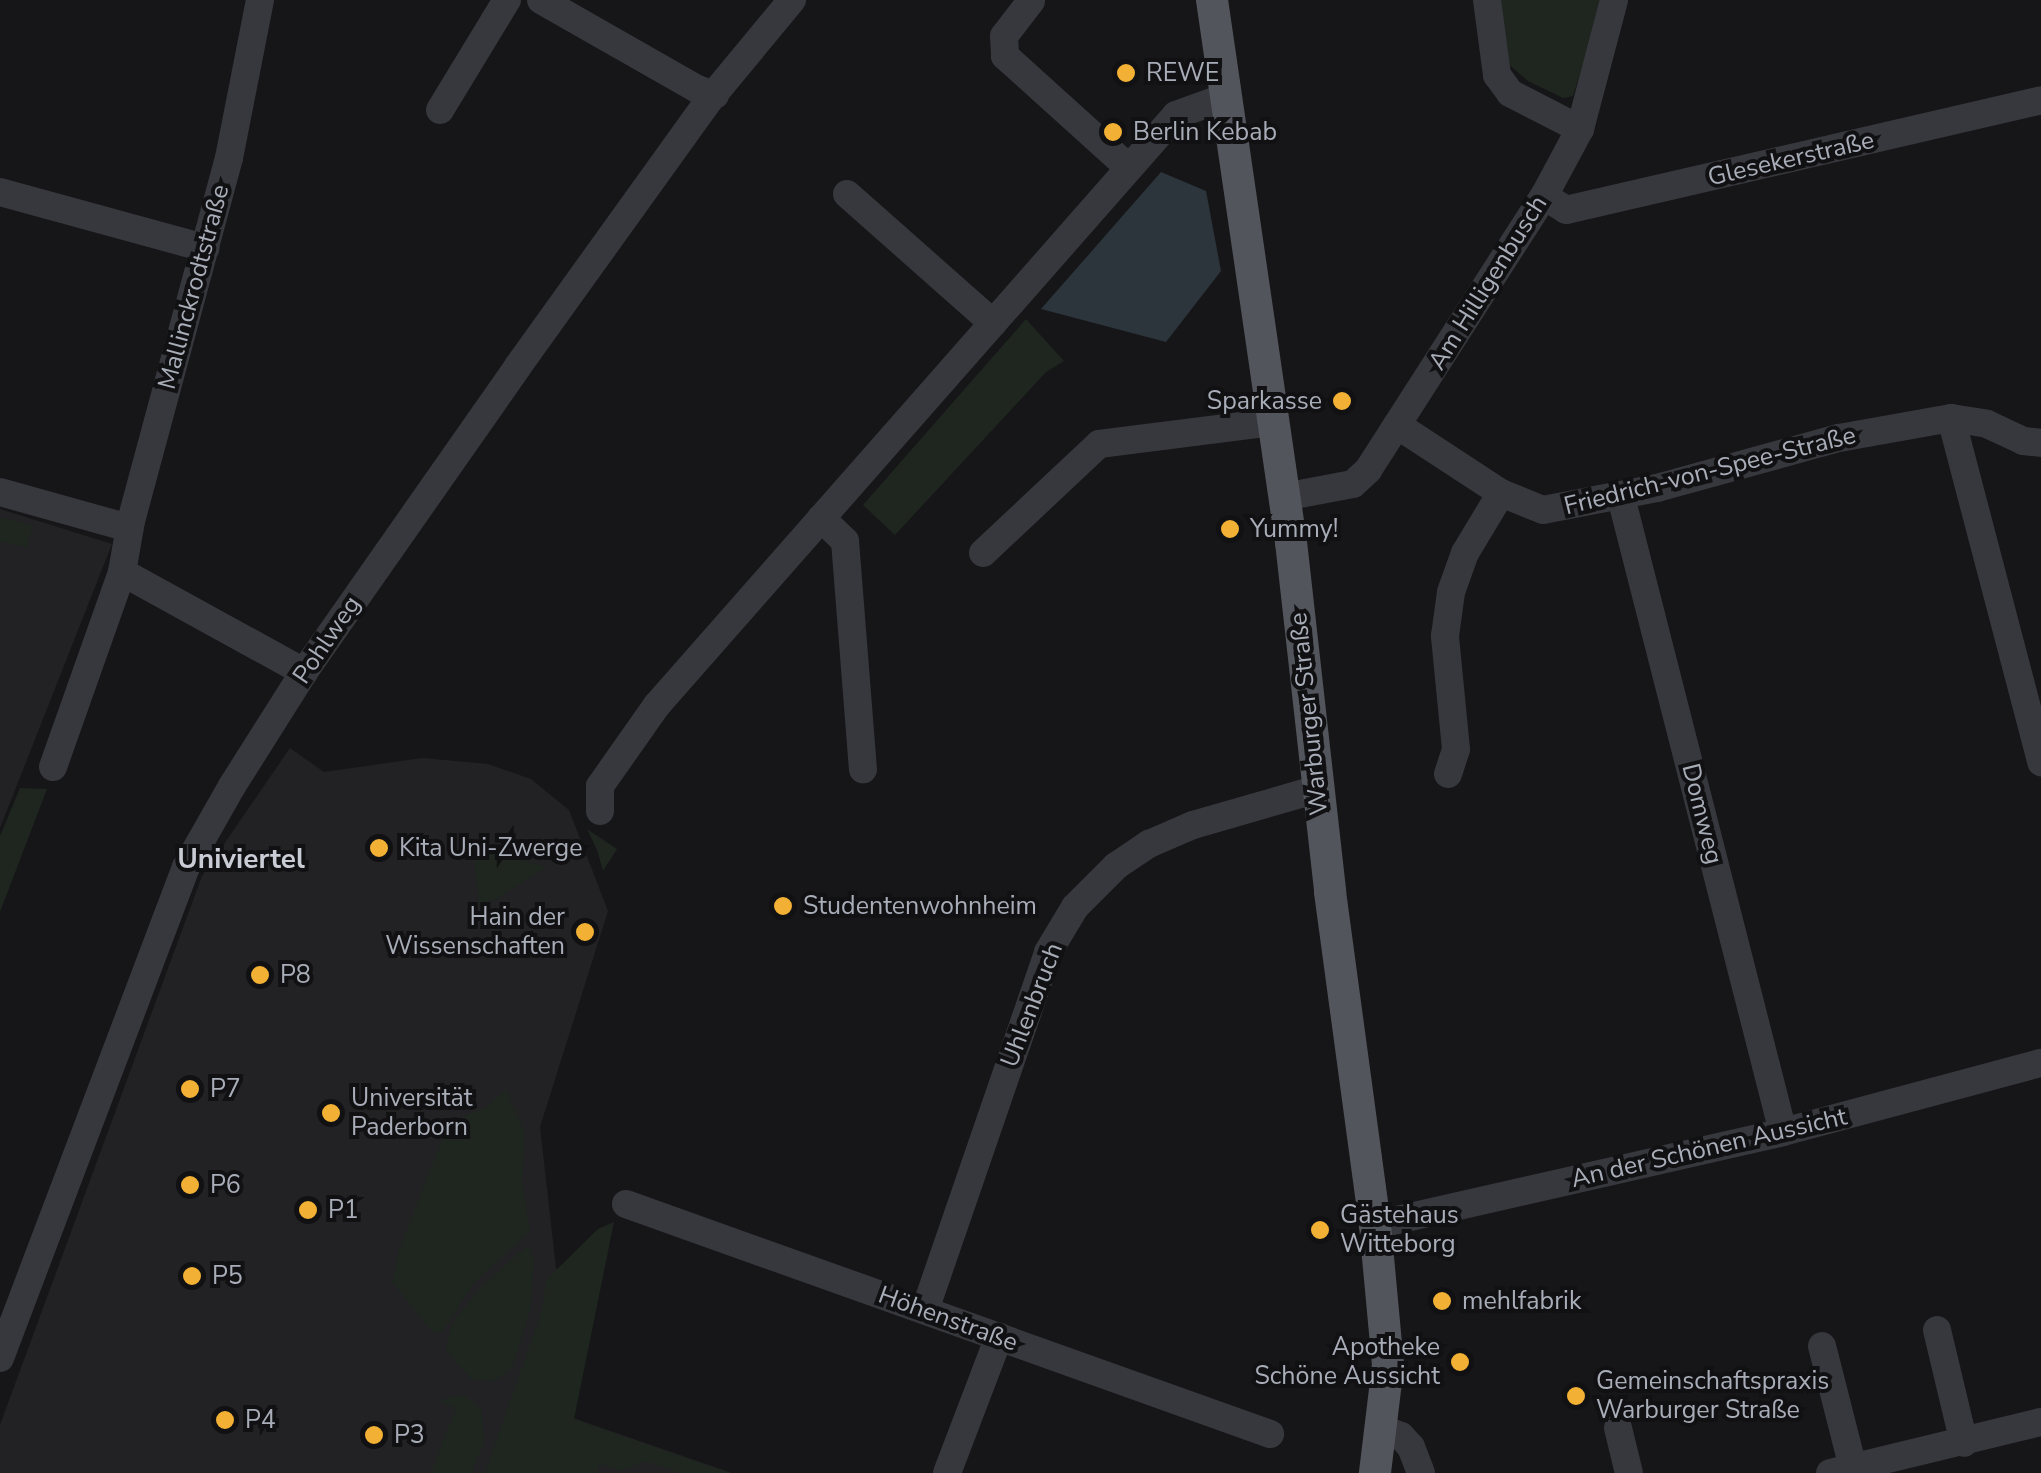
<!DOCTYPE html>
<html>
<head>
<meta charset="utf-8">
<style>
	body { margin:0 }
	#map { position:relative; width:2041px; height:1473px; overflow:hidden; background:#161618; font-family:"Nunito Sans",sans-serif }
	div>[style] { position:absolute }
	.built>* { inset:0; background:#222225 }
	.green>* { inset:0; background:#1e261f }
	.water>* { inset:0; background:#2c353c }
	.minor>* { height:28px; margin:-14px; padding:0 14px; transform-origin:14px; border-radius:14px; background:#37383d }
	.major>* { height:32px; margin:-16px; padding:0 16px; transform-origin:16px; border-radius:16px; background:#53555c }
	.dots>* { width:28px; height:28px; translate:-50% -50%; box-sizing:border-box; border:5px solid #111113; border-radius:50% }
	span { translate:-50% -50%; white-space:nowrap; text-align:center; line-height:1.15; -webkit-text-stroke:8px #111113; paint-order:stroke }
	.poi-label { font-size:25px; color:#a8adb8 }
	.left { translate:0 -50%; text-align:left }
	.right { translate:-100% -50%; text-align:right }
	.street-label { font-size:25px; color:#a8adb8 }
	.neighbourhood-label { font-size:28px; color:#c9ccd4; font-weight:700 }
</style>
</head>
<body>
<div id="map">
	<div class="built">
		<div style="clip-path:polygon(0 509px,112px 544px,0 828px)"></div>
		<div style="clip-path:polygon(290px 748px,324px 772px,422px 758px,488px 764px,531px 779px,569px 810px,608px 911px,540px 1127px,573px 1418px,732px 1473px,0 1473px,0 1425px,202px 876px)"></div>
	</div>
	<div class="green">
		<div style="clip-path:polygon(1499px 0,1603px 0,1573px 96px,1563px 98px,1528px 81px,1506px 62px)"></div>
		<div style="clip-path:polygon(1026px 319px,1064px 361px,1046px 372px,895px 535px,863px 505px)"></div>
		<div style="clip-path:polygon(0 517px,33px 526px,27px 547px,0 541px)"></div>
		<div style="clip-path:polygon(20px 788px,47px 789px,0 912px,0 836px)"></div>
		<div style="clip-path:polygon(587px 829px,617px 849px,603px 871px,597px 850px)"></div>
		<div style="clip-path:polygon(473px 853px,495px 853px,547px 867px,480px 909px)"></div>
		<div style="clip-path:polygon(506px 1089px,525px 1134px,522px 1181px,530px 1231px,474px 1283px,443px 1331px,434px 1334px,392px 1282px,399px 1250px,449px 1122px,485px 1108px)"></div>
		<div style="clip-path:polygon(614px 1222px,574px 1419px,730px 1473px,680px 1473px,646px 1461px,622px 1471px,600px 1464px,596px 1473px,485px 1473px,541px 1313px,547px 1279px,598px 1229px)"></div>
		<div style="clip-path:polygon(528px 1245px,534px 1260px,531px 1307px,512px 1368px,492px 1382px,471px 1379px,446px 1350px,452px 1324px,481px 1287px)"></div>
		<div style="clip-path:polygon(457px 1395px,468px 1397px,482px 1411px,484px 1441px,472px 1473px,431px 1473px,456px 1408px,439px 1401px)"></div>
	</div>
	<div class="water">
		<div style="clip-path:polygon(1161px 172px,1206px 191px,1221px 271px,1166px 342px,1041px 309px)"></div>
	</div>
	<div class="minor">
		<div style="left:541px;top:0;width:180px;rotate:29.7deg"></div>
		<div style="left:697px;top:89px;width:19px;rotate:18deg"></div>
		<div style="left:1487px;top:0;width:76px;rotate:82.4deg"></div>
		<div style="left:1497px;top:75px;width:22px;rotate:54deg"></div>
		<div style="left:1510px;top:93px;width:79px;rotate:27.2deg"></div>
		<div style="left:1031px;top:1px;width:44px;rotate:127.6deg"></div>
		<div style="left:1004px;top:36px;width:20px;rotate:87deg"></div>
		<div style="left:1005px;top:56px;width:167px;rotate:42.1deg"></div>
		<div style="left:440px;top:110px;width:129px;rotate:-58.7deg"></div>
		<div style="left:0;top:192px;width:213px;rotate:15.3deg"></div>
		<div style="left:847px;top:194px;width:195px;rotate:41.5deg"></div>
		<div style="left:1544px;top:196px;width:26px;rotate:32deg"></div>
		<div style="left:1566px;top:210px;width:488px;rotate:-13deg"></div>
		<div style="left:1951px;top:418px;width:356px;rotate:75.3deg"></div>
		<div style="left:1397px;top:425px;width:124px;rotate:33.2deg"></div>
		<div style="left:1501px;top:493px;width:45px;rotate:22deg"></div>
		<div style="left:1543px;top:510px;width:116px;rotate:-10.9deg"></div>
		<div style="left:1657px;top:488px;width:189px;rotate:-15.4deg"></div>
		<div style="left:1839px;top:438px;width:114px;rotate:-10.1deg"></div>
		<div style="left:1951px;top:418px;width:36px;rotate:9deg"></div>
		<div style="left:1987px;top:424px;width:40px;rotate:25deg"></div>
		<div style="left:2023px;top:441px;width:18px;rotate:6deg"></div>
		<div style="left:0;top:492px;width:134px;rotate:15.6deg"></div>
		<div style="left:1284px;top:497px;width:70px;rotate:-10.7deg"></div>
		<div style="left:1353px;top:484px;width:21px;rotate:-43deg"></div>
		<div style="left:1368px;top:470px;width:326px;rotate:-57.3deg"></div>
		<div style="left:1544px;top:196px;width:76px;rotate:-61.8deg"></div>
		<div style="left:1580px;top:129px;width:133px;rotate:-75.2deg"></div>
		<div style="left:1621px;top:497px;width:655px;rotate:75.69deg"></div>
		<div style="left:821px;top:518px;width:33px;rotate:44deg"></div>
		<div style="left:845px;top:541px;width:229px;rotate:85.5deg"></div>
		<div style="left:983px;top:553px;width:159px;rotate:-43.2deg"></div>
		<div style="left:1099px;top:444px;width:174px;rotate:-7.2deg"></div>
		<div style="left:122px;top:572px;width:208px;rotate:28.8deg"></div>
		<div style="left:53px;top:767px;width:207px;rotate:-70.5deg"></div>
		<div style="left:122px;top:572px;width:52px;rotate:-80deg"></div>
		<div style="left:131px;top:521px;width:376px;rotate:-74.9deg"></div>
		<div style="left:229px;top:158px;width:161px;rotate:-78.9deg"></div>
		<div style="left:1448px;top:774px;width:26px;rotate:-72deg"></div>
		<div style="left:1456px;top:749px;width:114px;rotate:-95.6deg"></div>
		<div style="left:1445px;top:636px;width:44px;rotate:-82.2deg"></div>
		<div style="left:1451px;top:592px;width:41px;rotate:-70.3deg"></div>
		<div style="left:1465px;top:553px;width:70px;rotate:-59deg"></div>
		<div style="left:600px;top:811px;width:25px;rotate:-90deg"></div>
		<div style="left:600px;top:786px;width:99px;rotate:-54.9deg"></div>
		<div style="left:657px;top:705px;width:786px;rotate:-48.66deg"></div>
		<div style="left:1176px;top:115px;width:50px;rotate:-19.9deg"></div>
		<div style="left:626px;top:1204px;width:684px;rotate:19.65deg"></div>
		<div style="left:1375px;top:1225px;width:418px;rotate:-12.8deg"></div>
		<div style="left:1783px;top:1132px;width:267px;rotate:-15deg"></div>
		<div style="left:925px;top:1310px;width:379px;rotate:-71deg"></div>
		<div style="left:1048px;top:952px;width:52px;rotate:-59deg"></div>
		<div style="left:1075px;top:907px;width:58px;rotate:-45deg"></div>
		<div style="left:1116px;top:866px;width:40px;rotate:-34deg"></div>
		<div style="left:1149px;top:844px;width:48px;rotate:-23.4deg"></div>
		<div style="left:1193px;top:825px;width:130px;rotate:-16.1deg"></div>
		<div style="left:1937px;top:1330px;width:116px;rotate:76.6deg"></div>
		<div style="left:1822px;top:1346px;width:126px;rotate:75.7deg"></div>
		<div style="left:0;top:1358px;width:525px;rotate:-69.25deg"></div>
		<div style="left:186px;top:867px;width:93px;rotate:-60.4deg"></div>
		<div style="left:232px;top:786px;width:135px;rotate:-57.7deg"></div>
		<div style="left:304px;top:672px;width:373px;rotate:-55deg"></div>
		<div style="left:518px;top:366px;width:329px;rotate:-54.3deg"></div>
		<div style="left:710px;top:99px;width:129px;rotate:-50.4deg"></div>
		<div style="left:1618px;top:1428px;width:46px;rotate:76.3deg"></div>
		<div style="left:1382px;top:1429px;width:20px;rotate:20deg"></div>
		<div style="left:1401px;top:1436px;width:15px;rotate:48deg"></div>
		<div style="left:1411px;top:1447px;width:28px;rotate:69deg"></div>
		<div style="left:947px;top:1473px;width:146px;rotate:-69.1deg"></div>
		<div style="left:1830px;top:1473px;width:217px;rotate:-13.6deg"></div>
	</div>
	<div class="major">
		<div style="left:1212px;top:0;width:548px;rotate:81.71deg"></div>
		<div style="left:1291px;top:542px;width:352px;rotate:83.6deg"></div>
		<div style="left:1330px;top:892px;width:336px;rotate:82.3deg"></div>
		<div style="left:1375px;top:1225px;width:141px;rotate:84.7deg"></div>
		<div style="left:1388px;top:1365px;width:109px;rotate:96.9deg"></div>
	</div>
	<div class="dots">
		<div style="left:1126px;top:73px;background:#f2b134"></div>
		<div style="left:1113px;top:132px;background:#f2b134"></div>
		<div style="left:1342px;top:401px;background:#f2b134"></div>
		<div style="left:1230px;top:529px;background:#f2b134"></div>
		<div style="left:379px;top:848px;background:#f2b134"></div>
		<div style="left:783px;top:906px;background:#f2b134"></div>
		<div style="left:585px;top:932px;background:#f2b134"></div>
		<div style="left:260px;top:975px;background:#f2b134"></div>
		<div style="left:190px;top:1089px;background:#f2b134"></div>
		<div style="left:331px;top:1113px;background:#f2b134"></div>
		<div style="left:190px;top:1185px;background:#f2b134"></div>
		<div style="left:308px;top:1210px;background:#f2b134"></div>
		<div style="left:1320px;top:1230px;background:#f2b134"></div>
		<div style="left:192px;top:1276px;background:#f2b134"></div>
		<div style="left:1442px;top:1301px;background:#f2b134"></div>
		<div style="left:1460px;top:1362px;background:#f2b134"></div>
		<div style="left:1576px;top:1396px;background:#f2b134"></div>
		<div style="left:225px;top:1420px;background:#f2b134"></div>
		<div style="left:374px;top:1435px;background:#f2b134"></div>
	</div>
	<div class="poi-label">
		<span class="left" style="left:1146px;top:73px">REWE</span>
		<span class="left" style="left:1133px;top:132px">Berlin Kebab</span>
		<span class="right" style="left:1322px;top:401px">Sparkasse</span>
		<span class="left" style="left:1250px;top:529px">Yummy!</span>
		<span class="left" style="left:399px;top:848px">Kita Uni-Zwerge</span>
		<span class="left" style="left:803px;top:906px">Studentenwohnheim</span>
		<span class="right" style="left:565px;top:932px">Hain der<br>Wissenschaften</span>
		<span class="left" style="left:280px;top:975px">P8</span>
		<span class="left" style="left:210px;top:1089px">P7</span>
		<span class="left" style="left:351px;top:1113px">Universität<br>Paderborn</span>
		<span class="left" style="left:210px;top:1185px">P6</span>
		<span class="left" style="left:328px;top:1210px">P1</span>
		<span class="left" style="left:1340px;top:1230px">Gästehaus<br>Witteborg</span>
		<span class="left" style="left:212px;top:1276px">P5</span>
		<span class="left" style="left:1462px;top:1301px">mehlfabrik</span>
		<span class="right" style="left:1440px;top:1362px">Apotheke<br>Schöne Aussicht</span>
		<span class="left" style="left:1596px;top:1396px">Gemeinschaftspraxis<br>Warburger Straße</span>
		<span class="left" style="left:245px;top:1420px">P4</span>
		<span class="left" style="left:394px;top:1435px">P3</span>
	</div>
	<div class="street-label">
		<span style="left:1791px;top:159px;rotate:-13deg">Glesekerstraße</span>
		<span style="left:1488px;top:283px;rotate:-58deg">Am Hilligenbusch</span>
		<span style="left:194px;top:287px;rotate:-75deg">Mallinckrodtstraße</span>
		<span style="left:1710px;top:471px;rotate:-14deg">Friedrich-von-Spee-Straße</span>
		<span style="left:327px;top:640px;rotate:-56deg">Pohlweg</span>
		<span style="left:1309px;top:714px;rotate:-96deg">Warburger Straße</span>
		<span style="left:1702px;top:814px;rotate:76deg">Domweg</span>
		<span style="left:1032px;top:1005px;rotate:-69deg">Uhlenbruch</span>
		<span style="left:1709px;top:1148px;rotate:-13deg">An der Schönen Aussicht</span>
		<span style="left:948px;top:1319px;rotate:20deg">Höhenstraße</span>
	</div>
	<div class="neighbourhood-label">
		<span style="left:241px;top:859px">Univiertel</span>
	</div>
</div>
</body>
</html>
